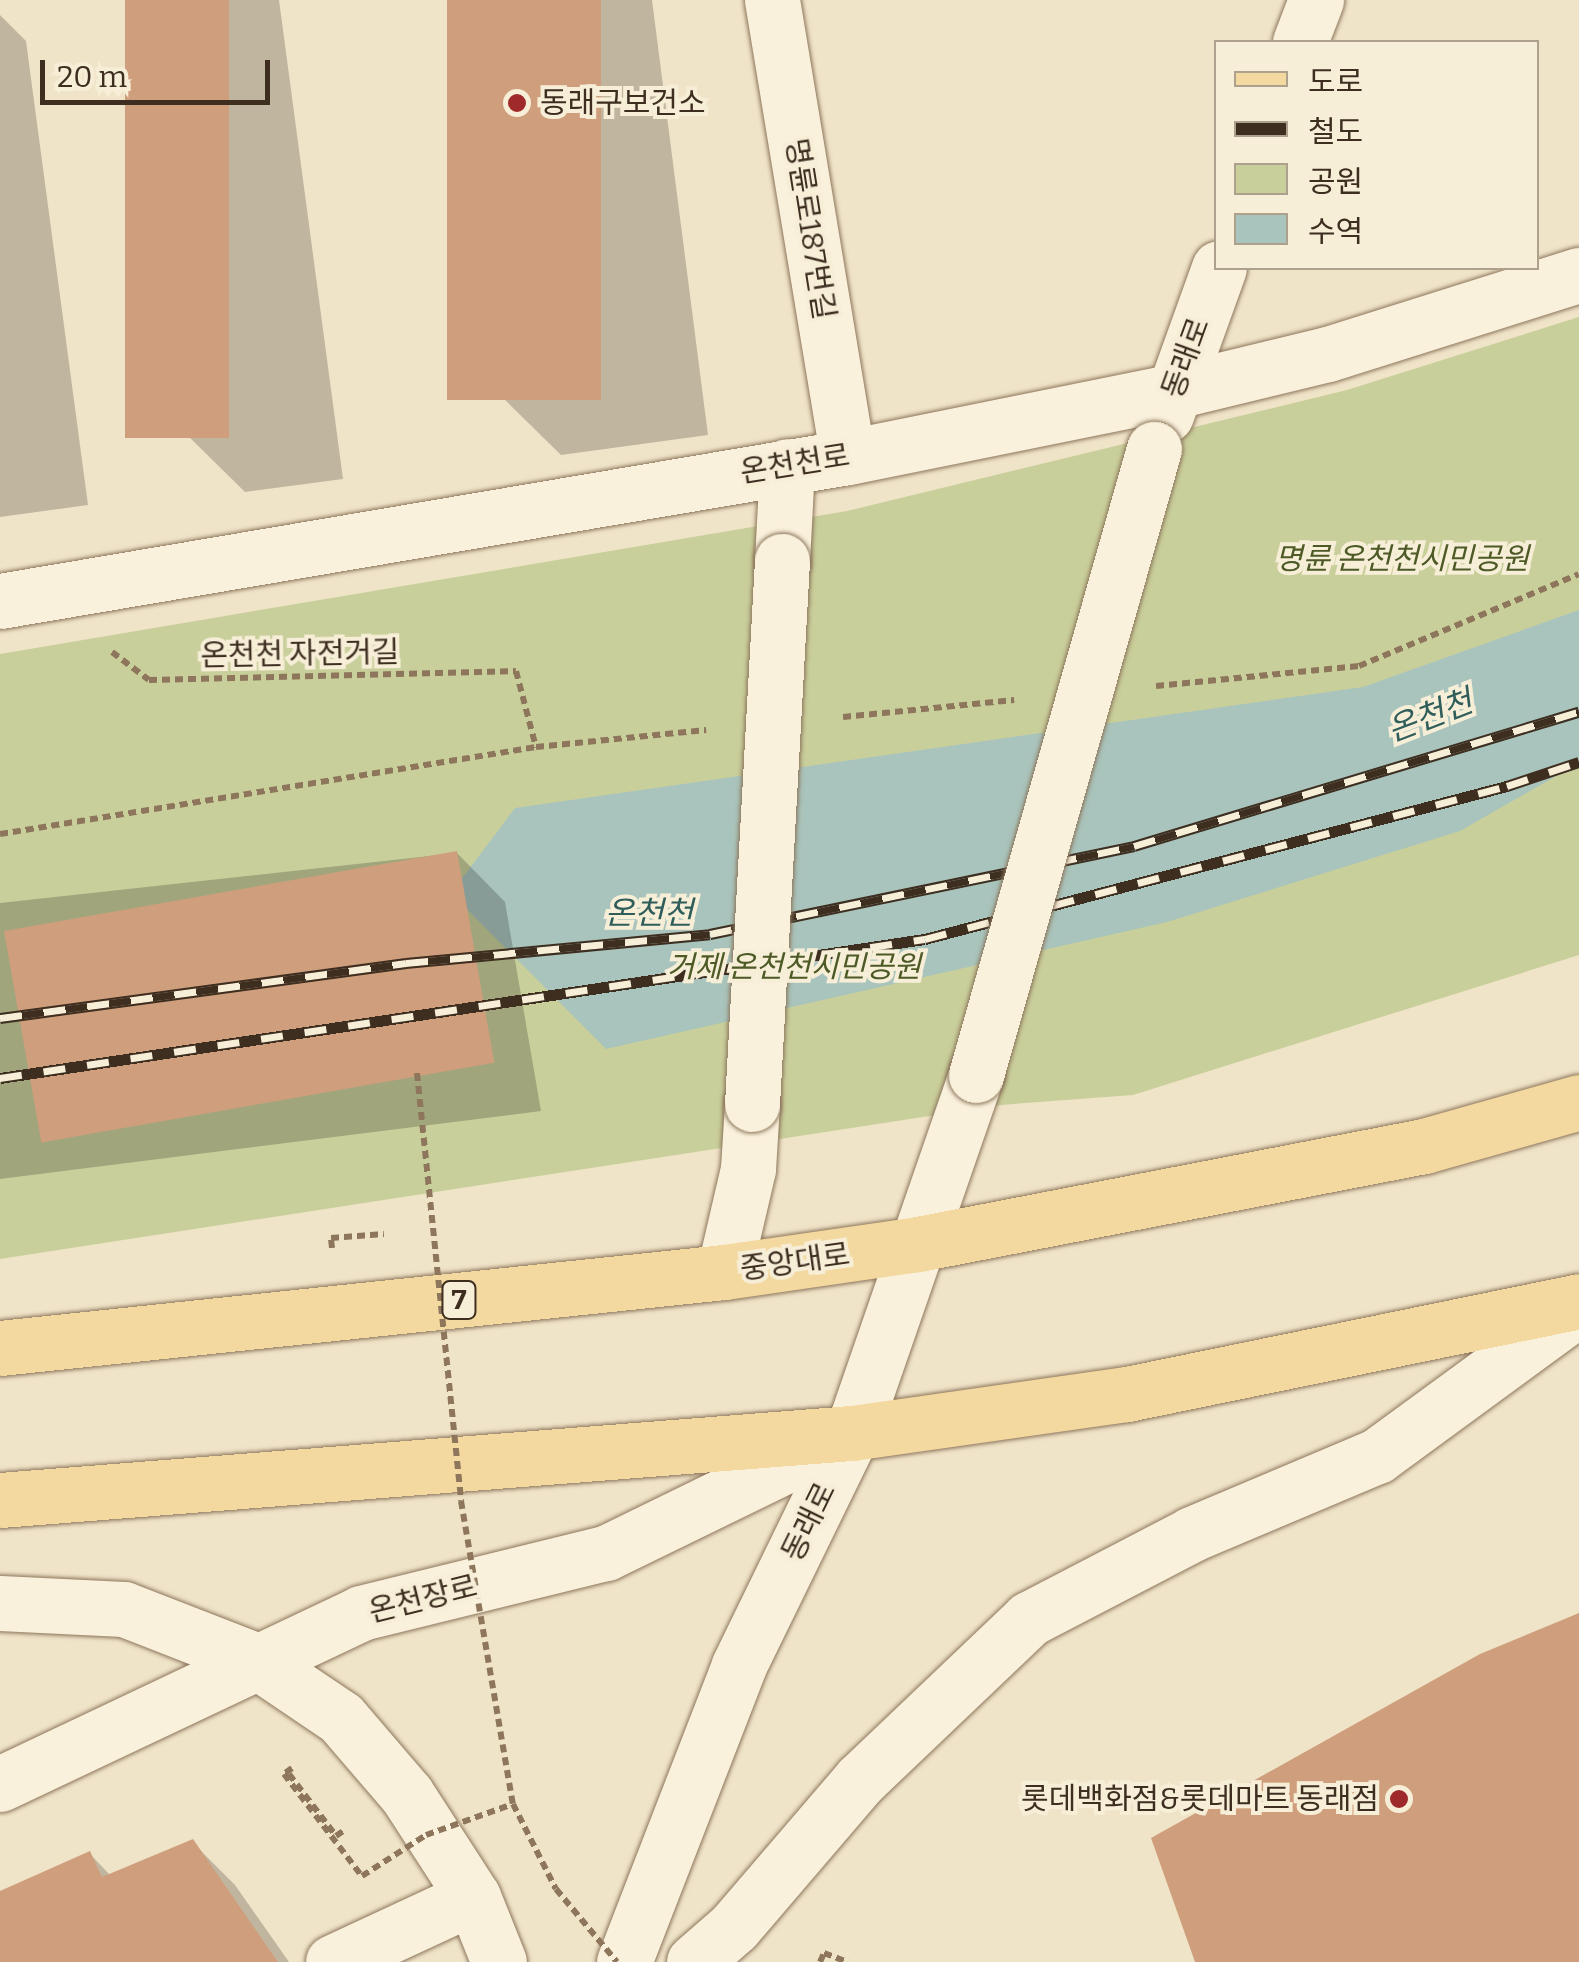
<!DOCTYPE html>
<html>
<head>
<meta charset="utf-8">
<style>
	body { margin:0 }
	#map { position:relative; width:1579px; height:1962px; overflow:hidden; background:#f0e4c8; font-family:Bitter,"Noto Sans KR",serif }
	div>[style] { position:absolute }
	.green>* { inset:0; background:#c9cf9b }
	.water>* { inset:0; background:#a9c4bc }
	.shadow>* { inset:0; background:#0003 }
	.building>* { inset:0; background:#cf9f7d; transform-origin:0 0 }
	.path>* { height:6px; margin-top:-3px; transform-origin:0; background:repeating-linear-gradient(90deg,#8d765c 0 8px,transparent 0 13px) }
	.roads { filter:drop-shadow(0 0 2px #8d765c) drop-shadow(0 0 2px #8d765c) }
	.street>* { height:55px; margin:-27.5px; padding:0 27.5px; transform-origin:27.5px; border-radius:27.5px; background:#faf1dc }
	.secondary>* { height:55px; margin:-27.5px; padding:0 27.5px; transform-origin:27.5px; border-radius:27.5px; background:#faf1dc }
	.primary>* { height:55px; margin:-27.5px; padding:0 27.5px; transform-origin:27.5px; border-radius:27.5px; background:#f3d9a0 }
	.rail>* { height:11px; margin-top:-5.5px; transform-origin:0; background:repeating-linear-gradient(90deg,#f7eed8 0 22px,#3d2e20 0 44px); box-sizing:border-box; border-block:2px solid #3d2e20 }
	.path-bridge>* { height:6px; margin-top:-3px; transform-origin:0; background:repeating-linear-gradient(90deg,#8d765c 0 8px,transparent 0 13px) }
	.bridges { filter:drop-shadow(0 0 2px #8d765c) drop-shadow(0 0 2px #8d765c) }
	.street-bridge>* { height:55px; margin:-27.5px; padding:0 27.5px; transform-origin:27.5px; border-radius:27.5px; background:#faf1dc }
	.secondary-bridge>* { height:55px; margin:-27.5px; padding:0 27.5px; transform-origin:27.5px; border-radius:27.5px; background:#faf1dc }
	.dots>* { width:28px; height:28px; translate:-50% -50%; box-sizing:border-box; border:5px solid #f7eed8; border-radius:50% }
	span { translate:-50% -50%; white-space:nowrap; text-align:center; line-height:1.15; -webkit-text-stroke:8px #f7eed8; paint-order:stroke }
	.shield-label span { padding:2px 8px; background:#f7eed8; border:2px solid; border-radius:8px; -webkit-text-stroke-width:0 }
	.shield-label { font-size:28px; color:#3d2e20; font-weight:700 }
	.poi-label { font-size:30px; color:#3d2e20 }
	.left { translate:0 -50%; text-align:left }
	.right { translate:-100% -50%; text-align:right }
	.street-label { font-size:30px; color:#3d2e20 }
	.park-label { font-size:30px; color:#4d5a26; font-style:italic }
	.water-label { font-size:32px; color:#2f5d5a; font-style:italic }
	.legend { position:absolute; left:1214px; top:40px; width:325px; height:230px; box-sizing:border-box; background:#f7eed8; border:2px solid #ada18e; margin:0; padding:12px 18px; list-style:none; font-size:30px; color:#3d2e20 }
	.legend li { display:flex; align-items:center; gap:20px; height:50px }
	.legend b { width:50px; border:2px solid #ada18e }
	.scale { position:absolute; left:40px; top:60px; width:230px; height:45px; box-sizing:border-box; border:5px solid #3d2e20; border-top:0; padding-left:12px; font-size:30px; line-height:35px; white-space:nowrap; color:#3d2e20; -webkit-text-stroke:8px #f7eed8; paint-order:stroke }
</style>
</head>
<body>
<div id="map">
	<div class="green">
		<div style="clip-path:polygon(1579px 317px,1579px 955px,1133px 1095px,1001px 1105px,0 1259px,0 654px,847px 511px,1347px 390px)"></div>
	</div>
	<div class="water">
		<div style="clip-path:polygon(1579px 610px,1579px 763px,1460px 831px,1167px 922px,606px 1049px,451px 893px,515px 808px,1363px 687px)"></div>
	</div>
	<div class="shadow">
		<div style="clip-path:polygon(128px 0,279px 0,343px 479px,245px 492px,185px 433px)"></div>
		<div style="clip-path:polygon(449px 0,652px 0,708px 435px,561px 455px,501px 396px)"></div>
		<div style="clip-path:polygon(0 15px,26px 41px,88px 505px,0 517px)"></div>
		<div style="clip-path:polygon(457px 853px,505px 902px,541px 1111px,0 1179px,0 903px)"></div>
		<div style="clip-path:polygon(192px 1842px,235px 1885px,289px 1962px,0 1962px,0 1895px,90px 1854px,111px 1876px)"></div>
	</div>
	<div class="building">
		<div style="left:125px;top:0;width:104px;height:438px"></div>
		<div style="left:447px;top:0;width:154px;height:400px"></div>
		<div style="left:457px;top:851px;width:215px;height:460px;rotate:80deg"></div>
		<div style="clip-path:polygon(1579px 1613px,1579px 1962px,1195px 1962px,1151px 1838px,1480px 1654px)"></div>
		<div style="clip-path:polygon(193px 1839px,278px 1962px,0 1962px,0 1891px,90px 1851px,102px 1877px)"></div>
	</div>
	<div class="path">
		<div style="left:112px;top:652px;width:46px;rotate:37.1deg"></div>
		<div style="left:149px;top:680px;width:367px;rotate:-1.4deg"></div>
		<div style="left:516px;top:671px;width:79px;rotate:75.3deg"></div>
		<div style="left:1156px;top:686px;width:204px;rotate:-5.6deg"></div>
		<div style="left:1359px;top:666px;width:238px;rotate:-22.7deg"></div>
		<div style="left:843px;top:717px;width:172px;rotate:-5.7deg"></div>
		<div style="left:0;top:834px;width:543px;rotate:-9.22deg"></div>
		<div style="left:536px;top:747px;width:171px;rotate:-5.7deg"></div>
		<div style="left:332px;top:1248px;width:10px;rotate:-96deg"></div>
		<div style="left:331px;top:1238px;width:53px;rotate:-4.3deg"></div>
		<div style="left:292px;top:1768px;width:10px;rotate:143deg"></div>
		<div style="left:284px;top:1774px;width:127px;rotate:52.7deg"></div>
		<div style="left:289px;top:1774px;width:78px;rotate:52.8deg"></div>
		<div style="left:336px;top:1836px;width:12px;rotate:-35deg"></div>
		<div style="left:820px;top:1962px;width:10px;rotate:-66deg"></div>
		<div style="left:824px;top:1953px;width:26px;rotate:21deg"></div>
	</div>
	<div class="roads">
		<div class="street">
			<div style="left:772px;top:0;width:463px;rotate:80.6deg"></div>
			<div style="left:782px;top:561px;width:95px;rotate:-87deg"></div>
			<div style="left:0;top:601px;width:860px;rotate:-9.64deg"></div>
			<div style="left:848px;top:457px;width:334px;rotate:-11.4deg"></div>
			<div style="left:724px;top:1272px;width:106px;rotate:-76.9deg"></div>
			<div style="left:748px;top:1169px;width:65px;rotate:-86.5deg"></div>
			<div style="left:333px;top:1962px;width:154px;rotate:-24.9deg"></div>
		</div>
		<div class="secondary">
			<div style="left:1300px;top:42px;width:45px;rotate:-69.1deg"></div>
			<div style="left:1175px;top:391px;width:157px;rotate:-13.6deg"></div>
			<div style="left:1328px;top:354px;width:263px;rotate:-17.5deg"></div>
			<div style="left:1166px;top:415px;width:156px;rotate:-70.2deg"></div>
			<div style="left:0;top:1603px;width:124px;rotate:2.8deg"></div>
			<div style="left:124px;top:1609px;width:141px;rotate:21.3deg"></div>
			<div style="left:255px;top:1660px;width:104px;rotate:34deg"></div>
			<div style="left:341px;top:1718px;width:101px;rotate:49.4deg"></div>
			<div style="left:407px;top:1795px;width:121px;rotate:57.1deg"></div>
			<div style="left:473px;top:1897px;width:70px;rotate:68.2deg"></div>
			<div style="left:0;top:1784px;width:399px;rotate:-25.3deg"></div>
			<div style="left:361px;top:1613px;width:252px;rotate:-13.8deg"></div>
			<div style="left:606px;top:1553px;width:274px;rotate:-26deg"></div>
			<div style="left:624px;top:1962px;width:318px;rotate:-68.8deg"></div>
			<div style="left:739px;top:1665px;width:258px;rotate:-64deg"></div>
			<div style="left:852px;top:1433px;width:379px;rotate:-70.9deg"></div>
			<div style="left:694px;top:1962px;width:53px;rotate:-41.2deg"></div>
			<div style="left:734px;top:1927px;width:195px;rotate:-49.4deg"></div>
			<div style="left:861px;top:1779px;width:232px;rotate:-43.6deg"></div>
			<div style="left:1029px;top:1619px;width:184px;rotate:-27.5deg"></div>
			<div style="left:1192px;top:1534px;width:201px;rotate:-22.9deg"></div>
			<div style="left:1377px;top:1456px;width:250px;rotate:-36.2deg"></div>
		</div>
		<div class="primary">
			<div style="left:0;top:1348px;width:728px;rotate:-5.99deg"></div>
			<div style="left:724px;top:1272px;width:196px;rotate:-8.2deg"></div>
			<div style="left:918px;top:1244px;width:515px;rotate:-10.96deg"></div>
			<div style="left:1424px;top:1146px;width:161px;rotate:-15.8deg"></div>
			<div style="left:0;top:1500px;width:855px;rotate:-4.5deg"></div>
			<div style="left:852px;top:1433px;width:278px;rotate:-8.1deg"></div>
			<div style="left:1127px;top:1394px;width:461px;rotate:-11.6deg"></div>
		</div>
	</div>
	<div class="rail">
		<div style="left:0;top:1018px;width:410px;rotate:-7.7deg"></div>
		<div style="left:406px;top:963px;width:305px;rotate:-5.4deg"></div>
		<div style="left:710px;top:934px;width:433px;rotate:-11.7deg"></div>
		<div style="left:1134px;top:846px;width:465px;rotate:-16.8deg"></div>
		<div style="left:0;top:1078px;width:935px;rotate:-8.55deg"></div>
		<div style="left:925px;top:939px;width:602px;rotate:-14.73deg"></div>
		<div style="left:1507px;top:786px;width:76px;rotate:-18.4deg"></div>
	</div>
	<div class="path-bridge">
		<div style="left:417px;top:1073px;width:430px;rotate:84.1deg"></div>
		<div style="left:461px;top:1501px;width:307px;rotate:80.3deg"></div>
		<div style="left:513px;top:1804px;width:95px;rotate:63.2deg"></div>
		<div style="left:556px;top:1889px;width:95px;rotate:50.1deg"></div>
		<div style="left:362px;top:1876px;width:76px;rotate:-32.6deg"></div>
		<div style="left:426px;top:1835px;width:92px;rotate:-19.6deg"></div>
	</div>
	<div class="bridges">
		<div class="street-bridge">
			<div style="left:752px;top:1104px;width:544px;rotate:-86.84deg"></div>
		</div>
		<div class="secondary-bridge">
			<div style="left:976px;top:1075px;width:651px;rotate:-74.13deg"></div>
		</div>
	</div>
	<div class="dots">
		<div style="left:517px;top:103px;background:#9e2a2b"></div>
		<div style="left:1399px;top:1799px;background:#9e2a2b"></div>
	</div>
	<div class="shield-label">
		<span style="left:459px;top:1300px">7</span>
	</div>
	<div class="poi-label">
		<span class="left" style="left:540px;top:103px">동래구보건소</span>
		<span class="right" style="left:1379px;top:1799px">롯데백화점&amp;롯데마트 동래점</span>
	</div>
	<div class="street-label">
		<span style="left:810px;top:229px;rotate:81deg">명륜로187번길</span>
		<span style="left:1186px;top:358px;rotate:-70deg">동래로</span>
		<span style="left:795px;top:464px;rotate:-9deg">온천천로</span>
		<span style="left:300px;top:654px;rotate:-1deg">온천천 자전거길</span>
		<span style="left:795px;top:1262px;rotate:-8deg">중앙대로</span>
		<span style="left:809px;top:1522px;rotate:-64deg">동래로</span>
		<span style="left:423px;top:1599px;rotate:-14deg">온천장로</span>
	</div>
	<div class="park-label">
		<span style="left:1402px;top:559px">명륜 온천천시민공원</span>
		<span style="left:794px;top:967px">거제 온천천시민공원</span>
	</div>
	<div class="water-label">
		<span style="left:1430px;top:716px;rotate:-21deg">온천천</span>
		<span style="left:649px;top:913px">온천천</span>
	</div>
	<ul class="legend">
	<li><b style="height:12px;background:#f3d9a0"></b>도로</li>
	<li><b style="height:12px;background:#3d2e20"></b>철도</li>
	<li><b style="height:28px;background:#c9cf9b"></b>공원</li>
	<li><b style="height:28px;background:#a9c4bc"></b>수역</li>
	</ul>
	<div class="scale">20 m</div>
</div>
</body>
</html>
